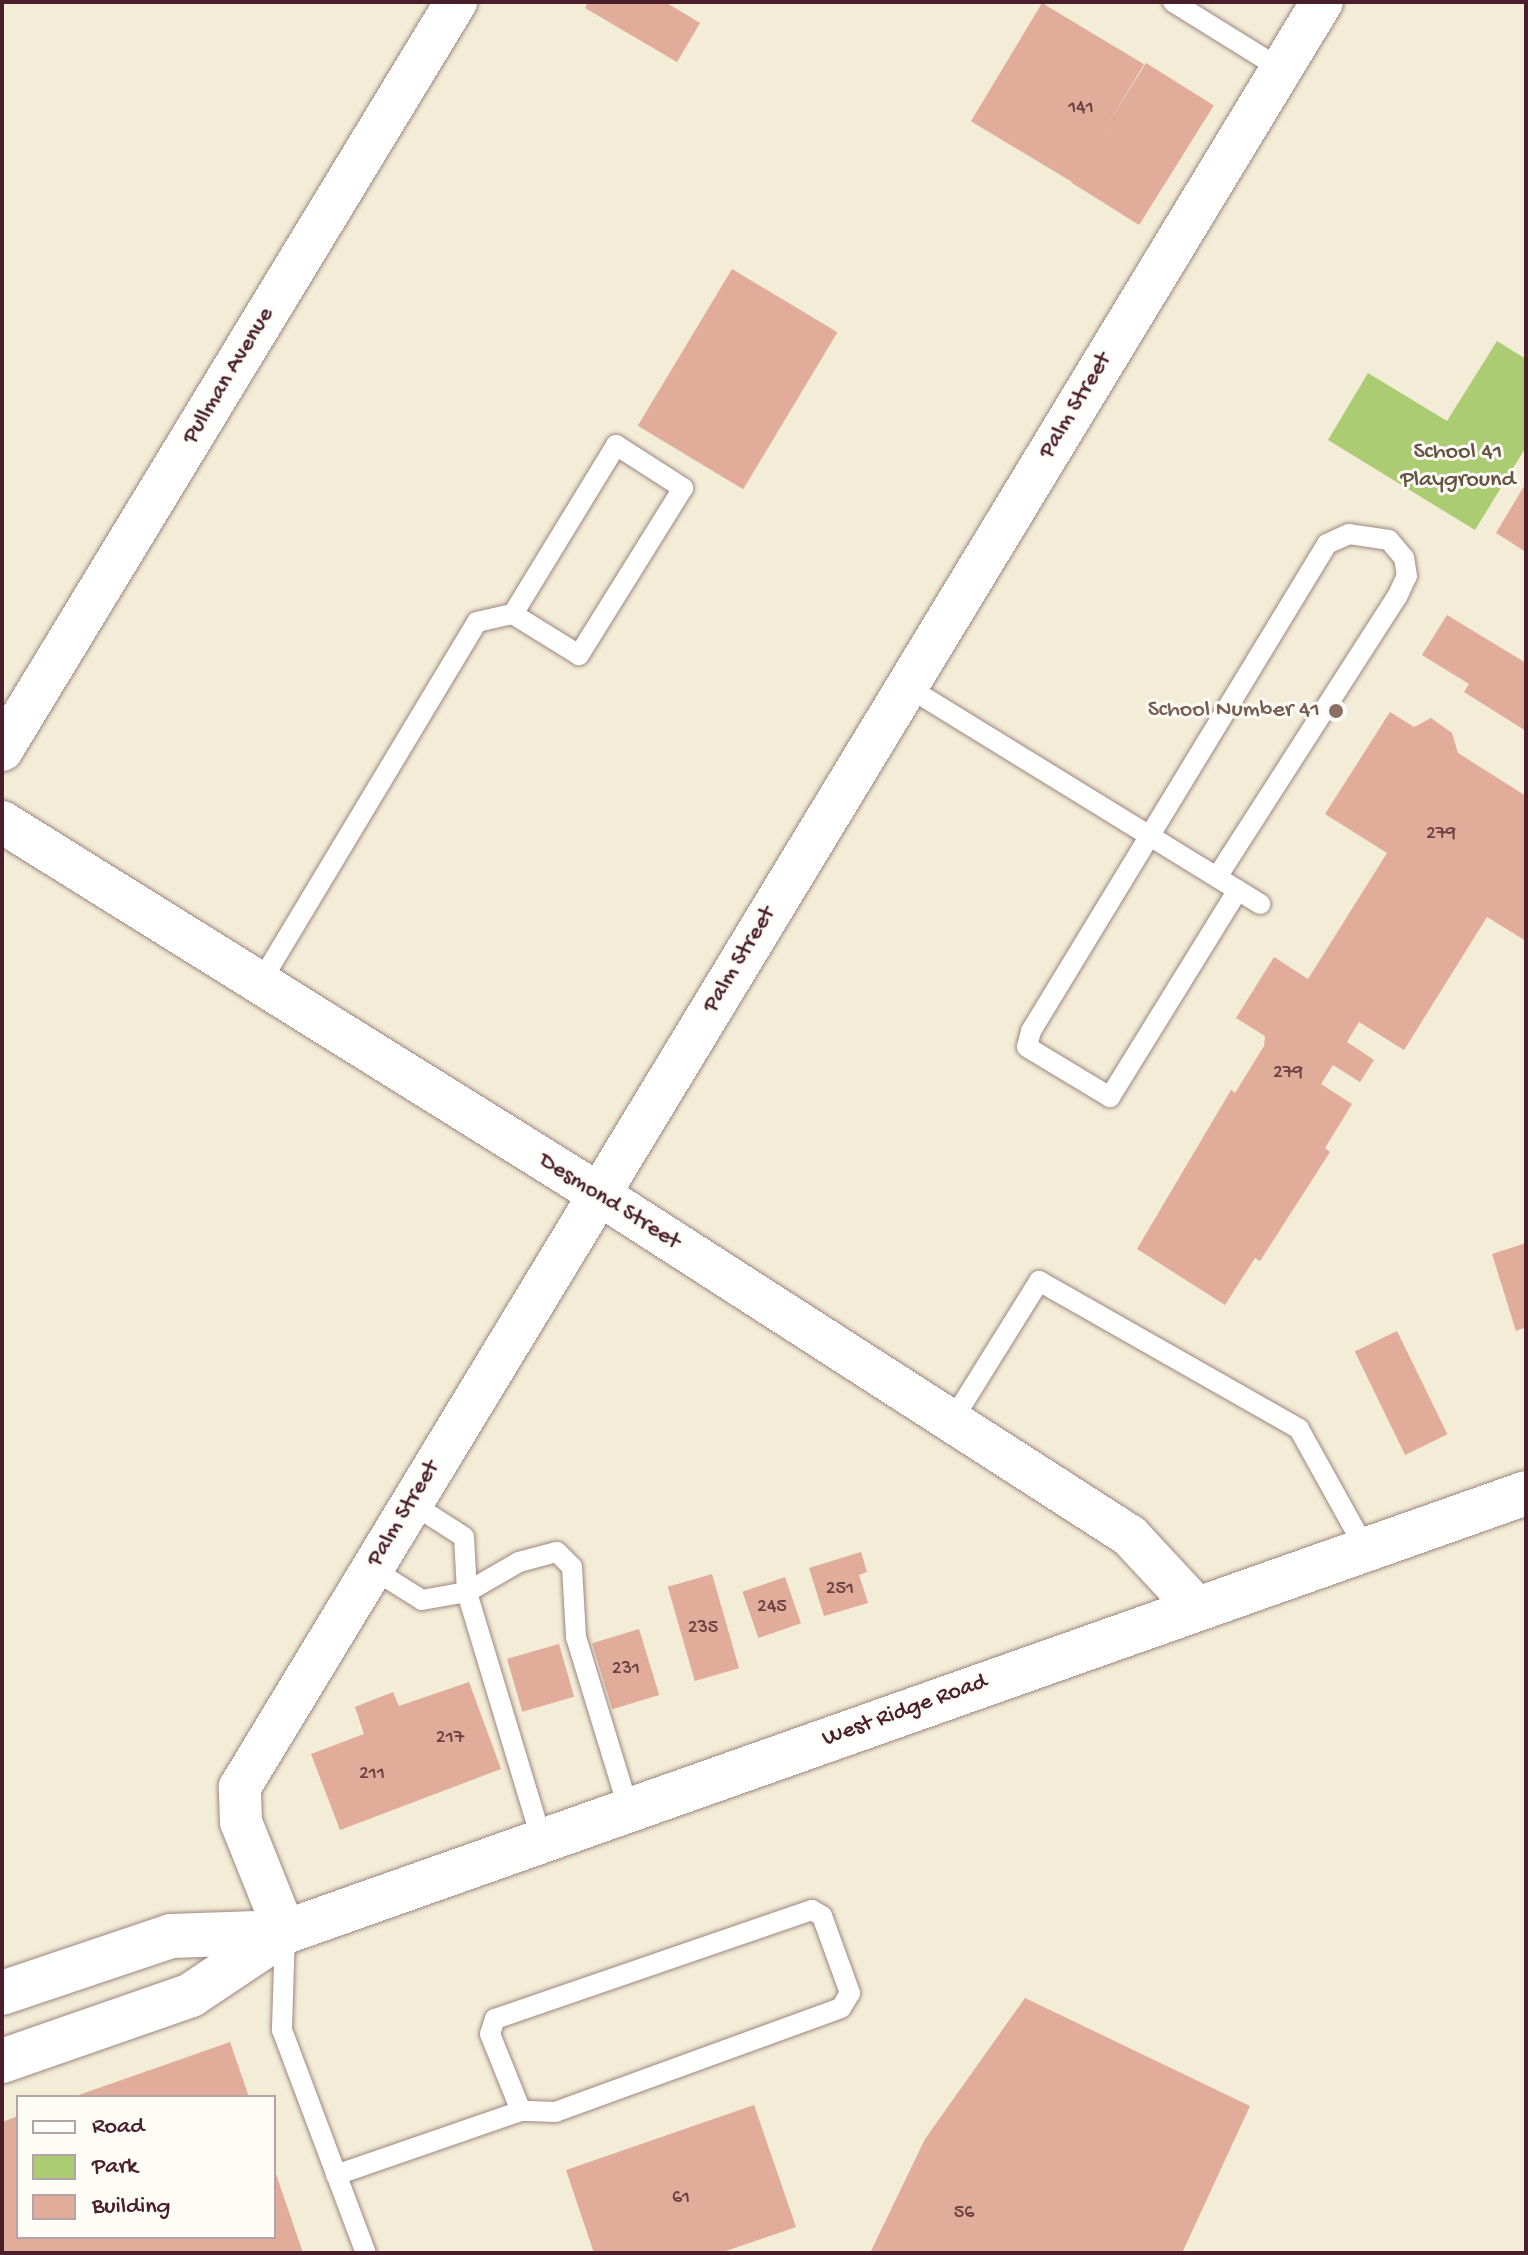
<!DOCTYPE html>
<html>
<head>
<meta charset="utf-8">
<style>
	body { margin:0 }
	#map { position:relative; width:1528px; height:2255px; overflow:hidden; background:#f3ecd6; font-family:"Gochi Hand",sans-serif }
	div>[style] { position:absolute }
	.green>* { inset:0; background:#accc74 }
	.building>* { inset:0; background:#e1ac99; transform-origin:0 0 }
	.roads { filter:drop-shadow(0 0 2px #9e8680) drop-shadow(0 0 2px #9e8680) }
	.service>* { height:20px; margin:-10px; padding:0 10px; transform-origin:10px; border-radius:10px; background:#fff }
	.minor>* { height:42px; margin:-21px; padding:0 21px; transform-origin:21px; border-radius:21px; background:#fff }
	.trunk>* { height:44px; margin:-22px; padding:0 22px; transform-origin:22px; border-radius:22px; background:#fff }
	.dots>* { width:22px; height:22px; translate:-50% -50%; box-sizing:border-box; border:4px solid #fdfcf7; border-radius:50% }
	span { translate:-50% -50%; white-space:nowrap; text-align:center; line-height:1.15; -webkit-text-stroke:6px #fdfcf7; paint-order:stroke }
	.number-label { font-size:20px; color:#704246 }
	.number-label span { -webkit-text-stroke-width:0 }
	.street-label { font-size:24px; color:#4a1f2b }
	.park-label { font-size:24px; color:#675341 }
	.education-label { font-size:24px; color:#785e54 }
	.right { translate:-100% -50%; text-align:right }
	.frame { position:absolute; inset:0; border:4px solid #4a1f2b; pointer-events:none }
	.legend { position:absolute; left:16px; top:2095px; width:260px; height:144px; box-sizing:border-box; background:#fdfcf7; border:2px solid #b5a4a5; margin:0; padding:10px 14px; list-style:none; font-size:24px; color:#4a1f2b }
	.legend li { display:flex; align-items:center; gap:16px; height:40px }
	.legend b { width:40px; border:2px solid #b5a4a5 }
</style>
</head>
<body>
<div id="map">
	<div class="green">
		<div style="clip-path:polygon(1497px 341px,1526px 359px,1526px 447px,1475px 530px,1328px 440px,1368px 373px,1447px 421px)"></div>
	</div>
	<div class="building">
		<div style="clip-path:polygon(588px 2px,665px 2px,700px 23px,677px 62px,585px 8px)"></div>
		<div style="left:1042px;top:3px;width:119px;height:138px;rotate:31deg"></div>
		<div style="left:1146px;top:63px;width:80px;height:141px;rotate:32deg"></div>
		<div style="left:732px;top:269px;width:123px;height:183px;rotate:31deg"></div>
		<div style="clip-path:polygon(1526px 483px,1526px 552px,1496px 533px)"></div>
		<div style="clip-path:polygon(1447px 615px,1526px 663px,1526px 731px,1464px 692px,1469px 684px,1422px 655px)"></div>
		<div style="clip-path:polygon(1390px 712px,1414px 727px,1431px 718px,1452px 733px,1458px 753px,1526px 796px,1526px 941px,1487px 917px,1404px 1050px,1359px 1022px,1347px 1042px,1374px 1060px,1360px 1082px,1333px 1065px,1321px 1084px,1352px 1104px,1325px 1148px,1330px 1152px,1260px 1261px,1255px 1258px,1225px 1305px,1137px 1249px,1231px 1090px,1235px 1093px,1264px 1046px,1265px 1036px,1236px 1018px,1274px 957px,1308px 979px,1387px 853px,1325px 814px)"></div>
		<div style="clip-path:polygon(1526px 1243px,1526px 1327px,1516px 1331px,1492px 1254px)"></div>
		<div style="left:1397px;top:1331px;width:115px;height:47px;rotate:64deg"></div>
		<div style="clip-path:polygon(861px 1552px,867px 1572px,859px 1575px,868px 1603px,824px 1616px,809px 1568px)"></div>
		<div style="left:712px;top:1574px;width:98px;height:46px;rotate:74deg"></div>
		<div style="left:785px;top:1577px;width:49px;height:45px;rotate:71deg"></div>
		<div style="left:639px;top:1629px;width:69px;height:49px;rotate:73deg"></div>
		<div style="left:559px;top:1644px;width:55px;height:54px;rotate:74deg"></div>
		<div style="clip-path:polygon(469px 1682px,501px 1769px,340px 1830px,311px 1754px,364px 1734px,355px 1707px,393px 1692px,399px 1706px)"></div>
		<div style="clip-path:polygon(1025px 1998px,1250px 2106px,1182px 2253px,870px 2253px,925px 2139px)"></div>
		<div style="clip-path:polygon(230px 2042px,249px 2097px,73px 2097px)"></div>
		<div style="clip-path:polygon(754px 2105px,796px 2227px,720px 2253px,594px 2253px,566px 2170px)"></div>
		<div style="clip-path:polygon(18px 2116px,18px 2237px,274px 2237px,275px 2171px,303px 2253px,2px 2253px,2px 2122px)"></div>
	</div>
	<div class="roads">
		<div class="service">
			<div style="left:1173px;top:2px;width:127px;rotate:31.8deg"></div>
			<div style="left:906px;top:686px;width:416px;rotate:31.6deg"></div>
			<div style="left:1217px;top:877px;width:333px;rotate:-57.3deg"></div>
			<div style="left:1397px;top:597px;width:23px;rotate:-65deg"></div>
			<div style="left:1407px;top:576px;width:18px;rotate:-99deg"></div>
			<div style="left:1404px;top:558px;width:23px;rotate:-130deg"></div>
			<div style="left:1389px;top:540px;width:40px;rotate:-171.5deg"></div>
			<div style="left:1349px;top:534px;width:24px;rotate:156deg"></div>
			<div style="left:1327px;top:544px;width:570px;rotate:121.29deg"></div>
			<div style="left:1031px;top:1031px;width:16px;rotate:104deg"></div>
			<div style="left:1027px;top:1047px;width:97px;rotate:31.1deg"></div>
			<div style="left:1110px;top:1097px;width:243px;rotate:-58.3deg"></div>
			<div style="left:260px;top:983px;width:421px;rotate:-59deg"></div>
			<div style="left:477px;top:622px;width:37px;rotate:-13deg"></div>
			<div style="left:513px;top:614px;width:198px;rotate:-58.6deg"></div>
			<div style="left:616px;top:445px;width:80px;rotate:32.7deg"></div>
			<div style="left:683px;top:488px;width:197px;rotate:121.9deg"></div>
			<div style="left:579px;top:655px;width:78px;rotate:-148.2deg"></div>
			<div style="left:952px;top:1421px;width:165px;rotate:-58.1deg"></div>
			<div style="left:1039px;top:1281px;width:299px;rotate:29.6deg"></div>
			<div style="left:1299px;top:1429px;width:136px;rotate:61deg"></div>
			<div style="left:371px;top:1568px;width:60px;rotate:32.1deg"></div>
			<div style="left:422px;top:1600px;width:46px;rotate:-10.1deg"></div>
			<div style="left:467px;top:1592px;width:55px;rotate:-93.1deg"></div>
			<div style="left:464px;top:1537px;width:63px;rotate:-147.3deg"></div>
			<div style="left:542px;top:1841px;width:260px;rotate:-106.8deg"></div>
			<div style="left:467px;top:1592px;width:60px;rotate:-30deg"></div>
			<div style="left:519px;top:1562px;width:39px;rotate:-15deg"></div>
			<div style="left:557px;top:1552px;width:21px;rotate:45deg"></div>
			<div style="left:572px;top:1567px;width:70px;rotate:86.7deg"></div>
			<div style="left:576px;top:1637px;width:181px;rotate:73deg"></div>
			<div style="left:285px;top:1932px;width:98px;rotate:91.8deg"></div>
			<div style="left:282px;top:2030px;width:238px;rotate:69.4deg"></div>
			<div style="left:336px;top:2175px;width:196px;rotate:-19.1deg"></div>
			<div style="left:521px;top:2111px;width:83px;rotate:-111.9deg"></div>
			<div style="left:490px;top:2034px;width:16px;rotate:-72deg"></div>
			<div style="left:495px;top:2019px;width:335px;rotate:-19deg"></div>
			<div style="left:812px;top:1910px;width:12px;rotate:31deg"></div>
			<div style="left:822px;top:1916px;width:82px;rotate:70deg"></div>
			<div style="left:850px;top:1993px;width:17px;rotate:121deg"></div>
			<div style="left:841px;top:2008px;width:303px;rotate:160deg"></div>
			<div style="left:556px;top:2112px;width:35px;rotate:-178deg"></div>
		</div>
		<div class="minor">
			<div style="left:2px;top:750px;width:875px;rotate:-58.74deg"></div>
			<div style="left:2px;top:822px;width:701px;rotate:31.94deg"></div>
			<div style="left:597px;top:1193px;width:634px;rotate:32.76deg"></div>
			<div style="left:1130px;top:1536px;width:97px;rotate:47.1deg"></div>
			<div style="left:285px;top:1932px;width:118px;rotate:-111.8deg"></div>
			<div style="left:241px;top:1822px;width:35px;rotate:-92deg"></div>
			<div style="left:240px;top:1787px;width:2087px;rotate:-58.78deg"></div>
		</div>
		<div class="trunk">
			<div style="left:2px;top:1993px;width:178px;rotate:-18.6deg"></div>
			<div style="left:171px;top:1936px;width:114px;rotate:-2deg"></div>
			<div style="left:2px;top:2061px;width:200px;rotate:-19.2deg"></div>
			<div style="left:191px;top:1995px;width:113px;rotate:-33.8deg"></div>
			<div style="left:285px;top:1932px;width:1316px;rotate:-19.48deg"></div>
		</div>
	</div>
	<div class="dots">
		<div style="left:1336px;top:711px;background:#8d6e63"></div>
	</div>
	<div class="number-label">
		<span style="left:1081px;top:108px">141</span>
		<span style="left:1441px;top:834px">279</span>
		<span style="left:1288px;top:1073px">279</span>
		<span style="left:840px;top:1589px">251</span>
		<span style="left:772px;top:1607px">245</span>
		<span style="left:703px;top:1628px">235</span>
		<span style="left:626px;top:1669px">231</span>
		<span style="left:450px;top:1738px">217</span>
		<span style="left:372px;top:1774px">211</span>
		<span style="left:681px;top:2198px">61</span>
		<span style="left:964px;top:2213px">56</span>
	</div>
	<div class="street-label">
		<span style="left:229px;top:376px;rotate:-59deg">Pullman Avenue</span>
		<span style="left:1076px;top:406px;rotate:-59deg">Palm Street</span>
		<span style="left:740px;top:960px;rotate:-59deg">Palm Street</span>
		<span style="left:609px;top:1202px;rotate:32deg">Desmond Street</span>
		<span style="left:404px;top:1514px;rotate:-59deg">Palm Street</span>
		<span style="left:905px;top:1711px;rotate:-20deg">West Ridge Road</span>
	</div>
	<div class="park-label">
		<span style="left:1458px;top:467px">School 41<br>Playground</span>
	</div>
	<div class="education-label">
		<span class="right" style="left:1320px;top:711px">School Number 41</span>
	</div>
	<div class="frame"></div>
	<ul class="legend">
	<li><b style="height:10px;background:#fff"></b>Road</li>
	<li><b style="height:22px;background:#accc74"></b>Park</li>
	<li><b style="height:22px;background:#e1ac99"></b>Building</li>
	</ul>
</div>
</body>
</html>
